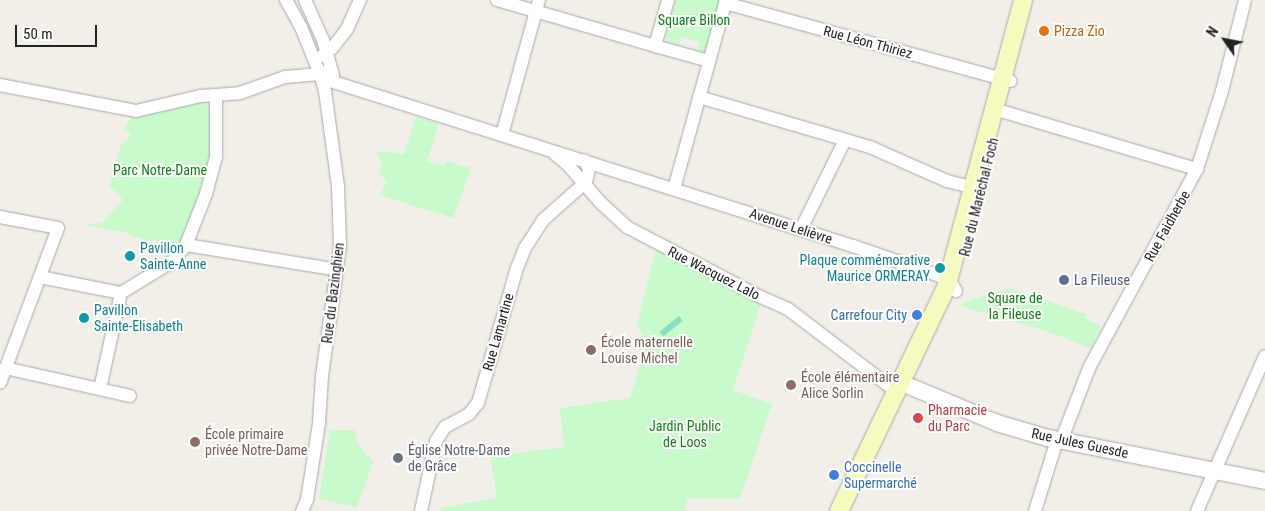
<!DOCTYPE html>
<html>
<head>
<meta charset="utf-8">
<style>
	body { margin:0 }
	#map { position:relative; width:1265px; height:511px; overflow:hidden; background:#f2efe9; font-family:"Roboto Condensed",sans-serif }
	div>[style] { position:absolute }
	.park>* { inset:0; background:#c8facc }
	.pitch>* { inset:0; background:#88e0be; transform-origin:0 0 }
	.roads { filter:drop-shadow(0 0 1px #a9a9a9) drop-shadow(0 0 1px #a9a9a9) }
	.minor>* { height:12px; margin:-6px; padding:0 6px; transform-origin:6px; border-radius:6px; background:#fff }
	.tertiary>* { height:16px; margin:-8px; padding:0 8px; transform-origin:8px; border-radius:8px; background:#fff }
	.secondary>* { height:18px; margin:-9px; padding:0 9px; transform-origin:9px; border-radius:9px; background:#f7fabf }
	.dots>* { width:14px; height:14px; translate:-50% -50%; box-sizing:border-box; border:2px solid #fff; border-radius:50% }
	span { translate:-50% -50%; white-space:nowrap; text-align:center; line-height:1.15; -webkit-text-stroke:4px #fff; paint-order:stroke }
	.park-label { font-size:14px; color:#0c8416 }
	.food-label { font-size:14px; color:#c56008 }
	.left { translate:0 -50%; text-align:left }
	.street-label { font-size:14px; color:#222 }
	.culture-label { font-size:14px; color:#0d838f }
	.right { translate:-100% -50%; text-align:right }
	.service-label { font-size:14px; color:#4e5e75 }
	.shop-label { font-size:14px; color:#366cbe }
	.education-label { font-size:14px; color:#785e54 }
	.health-label { font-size:14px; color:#be3a42 }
	.worship-label { font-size:14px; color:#5b616d }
	.north { position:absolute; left:1200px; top:15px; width:50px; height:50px; -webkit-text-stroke:4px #fff; paint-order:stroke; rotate:303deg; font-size:14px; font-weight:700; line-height:20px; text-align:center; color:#222 }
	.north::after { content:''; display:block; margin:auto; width:18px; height:22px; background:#222; clip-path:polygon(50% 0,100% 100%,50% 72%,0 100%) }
	.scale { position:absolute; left:15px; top:25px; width:82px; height:22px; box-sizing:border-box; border:2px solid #222; border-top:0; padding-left:6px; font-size:15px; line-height:18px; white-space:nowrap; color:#222; -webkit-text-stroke:4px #fff; paint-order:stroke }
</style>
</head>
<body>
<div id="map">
	<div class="park">
		<div style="clip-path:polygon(676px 0,721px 0,708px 49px,704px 52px,698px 50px,700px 42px,682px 37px,679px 45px,668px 41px,666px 36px)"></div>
		<div style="clip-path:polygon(202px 101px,212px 108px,209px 162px,189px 224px,178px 245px,141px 239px,127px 233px,85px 225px,102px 223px,123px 200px,109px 185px,121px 145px,131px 135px,124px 128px,131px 118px)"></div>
		<div style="clip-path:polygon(416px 117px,439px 124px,427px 161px,444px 166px,447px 161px,471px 168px,453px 218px,380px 195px,384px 184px,388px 182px,378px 172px,382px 163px,376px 153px,383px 151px,404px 154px)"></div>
		<div style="clip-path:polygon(656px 249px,761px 303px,733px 390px,772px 404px,740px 499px,688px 498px,685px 511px,441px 511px,440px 508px,497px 498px,490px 456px,564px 447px,560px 408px,630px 398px,647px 342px,637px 324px)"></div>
		<div style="clip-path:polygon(1010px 288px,1086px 314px,1085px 318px,1102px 327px,1090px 348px,1049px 332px,961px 306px,962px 303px)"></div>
		<div style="clip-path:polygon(330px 430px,355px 430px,356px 441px,373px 462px,357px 507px,319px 499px)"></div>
	</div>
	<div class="pitch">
		<div style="left:679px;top:316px;width:6px;height:25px;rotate:51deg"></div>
	</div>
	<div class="roads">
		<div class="minor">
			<div style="left:286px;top:0;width:31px;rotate:61deg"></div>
			<div style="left:301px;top:27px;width:51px;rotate:68deg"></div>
			<div style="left:320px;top:74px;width:9px;rotate:41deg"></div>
			<div style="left:327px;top:80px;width:552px;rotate:17.52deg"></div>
			<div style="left:853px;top:246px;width:102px;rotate:19deg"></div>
			<div style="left:949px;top:279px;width:14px;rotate:60deg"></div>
			<div style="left:305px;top:0;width:44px;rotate:65.8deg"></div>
			<div style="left:323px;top:40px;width:37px;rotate:74deg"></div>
			<div style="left:497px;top:0;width:165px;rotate:16.2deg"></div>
			<div style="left:668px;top:0;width:48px;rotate:105.8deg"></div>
			<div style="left:655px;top:46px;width:56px;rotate:15.5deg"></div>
			<div style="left:725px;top:3px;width:296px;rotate:15.3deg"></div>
			<div style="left:322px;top:56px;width:14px;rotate:-39deg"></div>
			<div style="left:333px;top:47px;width:23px;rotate:-52deg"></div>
			<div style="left:347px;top:29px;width:32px;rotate:-66deg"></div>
			<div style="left:0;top:85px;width:138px;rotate:10.8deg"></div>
			<div style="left:136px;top:111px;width:67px;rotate:-13deg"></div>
			<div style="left:201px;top:96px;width:39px;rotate:-4deg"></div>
			<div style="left:240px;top:93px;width:48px;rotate:-19.6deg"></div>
			<div style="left:285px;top:77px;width:35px;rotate:-5deg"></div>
			<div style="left:320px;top:74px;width:12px;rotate:-20deg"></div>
			<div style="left:699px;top:97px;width:178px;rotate:16.3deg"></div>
			<div style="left:870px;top:147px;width:84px;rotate:23.8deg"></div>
			<div style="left:947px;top:181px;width:32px;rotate:14deg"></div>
			<div style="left:994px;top:109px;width:212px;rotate:16.5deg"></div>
			<div style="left:502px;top:135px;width:140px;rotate:-74.7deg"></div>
			<div style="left:555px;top:154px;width:18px;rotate:41deg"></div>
			<div style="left:569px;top:166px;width:48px;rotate:49.3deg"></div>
			<div style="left:600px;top:202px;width:37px;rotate:43deg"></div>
			<div style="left:627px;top:227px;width:151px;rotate:27.6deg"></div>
			<div style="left:761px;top:297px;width:30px;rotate:24deg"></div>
			<div style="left:788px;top:309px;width:137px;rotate:37.3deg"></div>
			<div style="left:674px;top:189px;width:196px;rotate:-74.6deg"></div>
			<div style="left:0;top:217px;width:59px;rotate:10.7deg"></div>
			<div style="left:58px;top:228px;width:165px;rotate:110.5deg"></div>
			<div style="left:801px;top:229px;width:99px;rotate:-63.7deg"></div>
			<div style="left:186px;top:245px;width:55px;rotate:-68.6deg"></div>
			<div style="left:206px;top:194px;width:38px;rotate:-75deg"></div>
			<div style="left:216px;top:157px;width:62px;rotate:-90deg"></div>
			<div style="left:40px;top:277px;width:83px;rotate:11.2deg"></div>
			<div style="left:5px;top:368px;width:128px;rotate:12.6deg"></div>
			<div style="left:100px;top:389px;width:98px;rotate:-77.7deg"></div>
			<div style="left:121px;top:293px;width:61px;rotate:-31.6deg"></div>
			<div style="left:173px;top:261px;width:21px;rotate:-51deg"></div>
			<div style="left:186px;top:245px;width:154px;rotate:9.3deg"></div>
			<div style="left:1061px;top:441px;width:80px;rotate:-68.9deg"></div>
			<div style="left:1090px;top:366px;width:224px;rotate:-61.5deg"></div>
			<div style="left:1197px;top:169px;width:82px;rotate:-72.2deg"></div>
			<div style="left:1222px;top:91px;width:94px;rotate:-75.8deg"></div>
			<div style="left:302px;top:511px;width:12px;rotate:-66deg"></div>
			<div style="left:307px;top:500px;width:78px;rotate:-81.1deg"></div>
			<div style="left:319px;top:423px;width:47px;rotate:-86.3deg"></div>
			<div style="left:322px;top:376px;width:131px;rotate:-82.1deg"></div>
			<div style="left:340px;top:246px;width:60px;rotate:-91.9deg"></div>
			<div style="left:338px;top:186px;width:96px;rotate:-97.8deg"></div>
			<div style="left:325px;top:91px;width:18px;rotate:-106deg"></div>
			<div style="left:421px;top:511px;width:72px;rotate:-77.9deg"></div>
			<div style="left:436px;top:441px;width:17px;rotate:-57deg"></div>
			<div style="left:445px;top:427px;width:27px;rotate:-28deg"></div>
			<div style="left:469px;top:414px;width:14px;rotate:-51deg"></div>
			<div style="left:478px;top:403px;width:141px;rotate:-73.9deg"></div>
			<div style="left:517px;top:268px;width:22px;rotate:-68deg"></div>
			<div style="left:525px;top:248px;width:33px;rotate:-57deg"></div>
			<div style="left:543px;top:220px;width:57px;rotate:-41.5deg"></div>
			<div style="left:586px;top:182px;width:13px;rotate:-77deg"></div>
			<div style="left:589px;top:169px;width:10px;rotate:-119deg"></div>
			<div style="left:1035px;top:511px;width:74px;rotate:-72.8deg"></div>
			<div style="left:1197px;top:511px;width:169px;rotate:-66.3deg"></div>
		</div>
		<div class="tertiary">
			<div style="left:902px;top:383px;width:103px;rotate:22.8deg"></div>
			<div style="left:997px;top:423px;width:53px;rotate:16.4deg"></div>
			<div style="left:1048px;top:438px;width:221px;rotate:11.2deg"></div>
		</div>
		<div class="secondary">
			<div style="left:839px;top:511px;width:247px;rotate:-64.4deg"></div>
			<div style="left:946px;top:288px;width:298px;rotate:-75deg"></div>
		</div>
	</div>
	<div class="dots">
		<div style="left:1044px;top:31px;background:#e8710a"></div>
		<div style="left:130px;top:256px;background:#0f9aa8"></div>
		<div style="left:940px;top:268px;background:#0f9aa8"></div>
		<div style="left:1064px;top:280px;background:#5c6f8a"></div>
		<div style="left:917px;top:315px;background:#3f7fe0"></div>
		<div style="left:84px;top:318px;background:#0f9aa8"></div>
		<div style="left:591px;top:350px;background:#8d6e63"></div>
		<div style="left:791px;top:385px;background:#8d6e63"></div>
		<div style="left:918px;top:418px;background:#e0444e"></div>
		<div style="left:195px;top:442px;background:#8d6e63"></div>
		<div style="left:398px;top:458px;background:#6b7280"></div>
		<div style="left:834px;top:475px;background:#3f7fe0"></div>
	</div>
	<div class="park-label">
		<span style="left:694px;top:20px">Square Billon</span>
		<span style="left:160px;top:170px">Parc Notre-Dame</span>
		<span style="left:1015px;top:306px">Square de<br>la Fileuse</span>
		<span style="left:685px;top:434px">Jardin Public<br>de Loos</span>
	</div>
	<div class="food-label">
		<span class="left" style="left:1054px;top:31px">Pizza Zio</span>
	</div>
	<div class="street-label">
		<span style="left:868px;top:42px;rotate:15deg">Rue Léon Thiriez</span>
		<span style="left:979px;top:197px;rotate:-76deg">Rue du Maréchal Foch</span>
		<span style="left:791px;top:226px;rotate:18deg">Avenue Lelièvre</span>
		<span style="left:1167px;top:226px;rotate:-61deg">Rue Faidherbe</span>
		<span style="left:714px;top:273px;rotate:27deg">Rue Wacquez Lalo</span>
		<span style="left:333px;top:293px;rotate:-83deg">Rue du Bazinghien</span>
		<span style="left:498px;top:332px;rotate:-74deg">Rue Lamartine</span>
		<span style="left:1080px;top:443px;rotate:12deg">Rue Jules Guesde</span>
	</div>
	<div class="culture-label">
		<span class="left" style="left:140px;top:256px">Pavillon<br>Sainte-Anne</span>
		<span class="right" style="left:930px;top:268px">Plaque commémorative<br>Maurice ORMERAY</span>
		<span class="left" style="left:94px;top:318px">Pavillon<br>Sainte-Elisabeth</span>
	</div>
	<div class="service-label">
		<span class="left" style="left:1074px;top:280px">La Fileuse</span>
	</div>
	<div class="shop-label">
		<span class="right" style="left:907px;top:315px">Carrefour City</span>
		<span class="left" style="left:844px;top:475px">Coccinelle<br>Supermarché</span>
	</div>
	<div class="education-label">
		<span class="left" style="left:601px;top:350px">École maternelle<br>Louise Michel</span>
		<span class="left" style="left:801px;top:385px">École élémentaire<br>Alice Sorlin</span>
		<span class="left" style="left:205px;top:442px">École primaire<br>privée Notre-Dame</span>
	</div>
	<div class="health-label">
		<span class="left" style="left:928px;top:418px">Pharmacie<br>du Parc</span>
	</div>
	<div class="worship-label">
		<span class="left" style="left:408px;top:458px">Église Notre-Dame<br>de Grâce</span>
	</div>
	<div class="north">N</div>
	<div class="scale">50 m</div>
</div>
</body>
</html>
